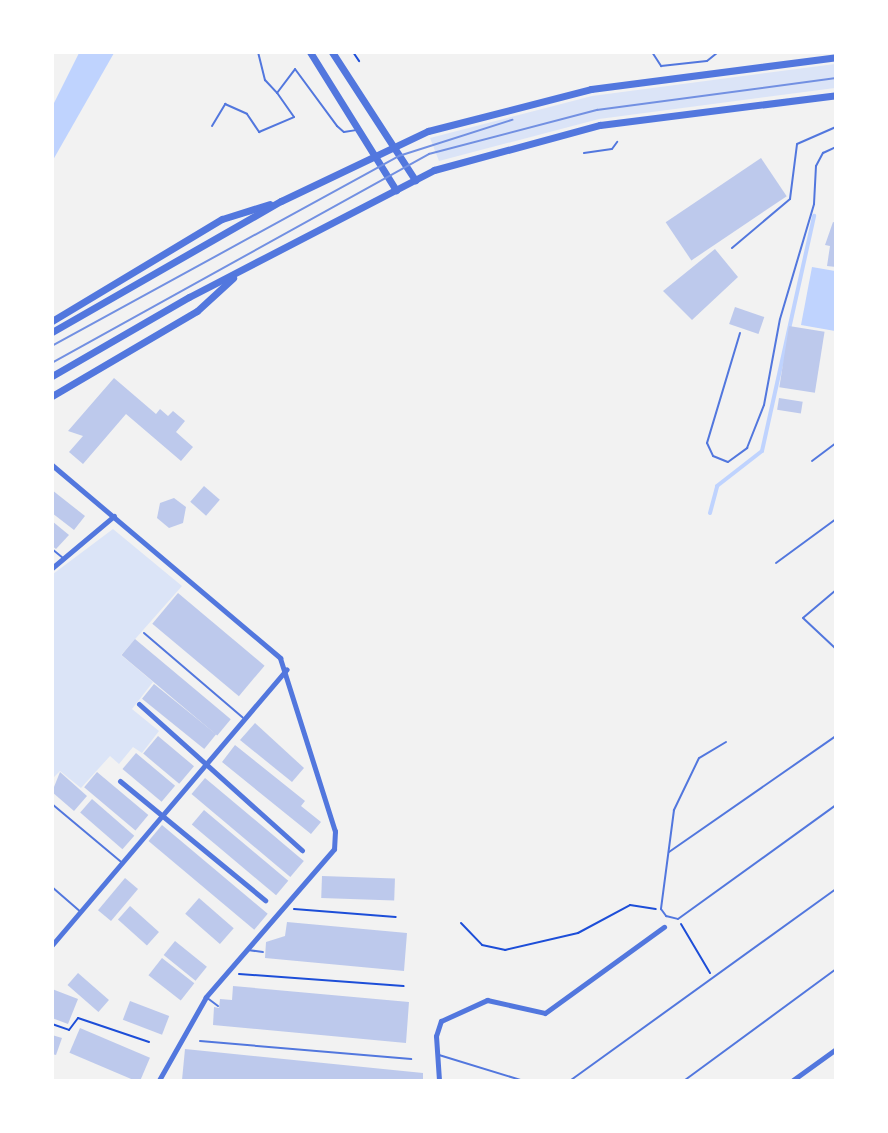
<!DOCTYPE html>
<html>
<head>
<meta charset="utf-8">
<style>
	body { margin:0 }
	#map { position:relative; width:888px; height:1133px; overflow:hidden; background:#f2f2f2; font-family:"Times New Roman",serif }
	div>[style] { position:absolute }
	.green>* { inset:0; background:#dbe4f7 }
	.water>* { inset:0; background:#bfd3fe }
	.stream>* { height:4px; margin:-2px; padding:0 2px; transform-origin:2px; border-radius:2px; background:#bfd3fe }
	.building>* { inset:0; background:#bdc9ec; transform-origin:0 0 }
	.path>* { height:2px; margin:-1px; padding:0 1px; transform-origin:1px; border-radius:1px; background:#1d4ed8 }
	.service>* { height:2px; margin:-1px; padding:0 1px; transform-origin:1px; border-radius:1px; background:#5277de }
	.minor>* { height:5px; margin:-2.5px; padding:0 2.5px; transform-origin:2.5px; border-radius:2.5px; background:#5277de }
	.tertiary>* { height:7px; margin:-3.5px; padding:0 3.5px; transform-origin:3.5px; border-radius:3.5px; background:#5277de }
	.tram>* { height:1.5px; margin:-0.75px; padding:0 0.75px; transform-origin:0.75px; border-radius:0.75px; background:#7290e2 }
	span { translate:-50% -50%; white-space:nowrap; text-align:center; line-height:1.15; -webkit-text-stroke:6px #fff; paint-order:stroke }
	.frame { position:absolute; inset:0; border:54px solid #fff; pointer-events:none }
</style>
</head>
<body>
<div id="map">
	<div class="green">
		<div style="clip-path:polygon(835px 64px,835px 88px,599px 119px,439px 161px,430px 138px,592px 96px)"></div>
		<div style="clip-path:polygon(113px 529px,182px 586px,121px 655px,153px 682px,132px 709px,159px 731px,142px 753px,133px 747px,119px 764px,110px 756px,81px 788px,60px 771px,53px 778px,53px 574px)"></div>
	</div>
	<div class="water">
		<div style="clip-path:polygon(79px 53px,114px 53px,53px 160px,53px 105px)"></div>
		<div style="clip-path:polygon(812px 267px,835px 271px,835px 331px,801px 325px)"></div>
	</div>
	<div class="stream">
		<div style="left:710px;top:513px;width:28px;rotate:-75deg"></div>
		<div style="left:717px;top:486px;width:57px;rotate:-37.9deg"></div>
		<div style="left:762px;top:451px;width:241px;rotate:-77.5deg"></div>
	</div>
	<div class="building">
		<div style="left:761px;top:158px;width:46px;height:115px;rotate:56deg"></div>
		<div style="clip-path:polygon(833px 222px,836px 223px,836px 267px,827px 266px,830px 246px,825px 245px)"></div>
		<div style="clip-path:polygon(715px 249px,738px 277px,692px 320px,663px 291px)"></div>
		<div style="left:735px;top:307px;width:31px;height:18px;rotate:19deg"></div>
		<div style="left:789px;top:326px;width:36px;height:62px;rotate:9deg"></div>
		<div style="clip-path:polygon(114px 378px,156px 414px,160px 409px,168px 416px,173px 411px,185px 421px,176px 432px,193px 447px,181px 461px,126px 414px,83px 464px,69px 452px,83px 436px,68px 431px)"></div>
		<div style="left:779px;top:398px;width:24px;height:12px;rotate:9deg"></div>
		<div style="left:204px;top:486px;width:21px;height:21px;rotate:41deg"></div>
		<div style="clip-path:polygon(52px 490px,85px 516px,74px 530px,52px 513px)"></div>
		<div style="clip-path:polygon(174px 498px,186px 507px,183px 523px,169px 528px,157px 518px,160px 503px)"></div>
		<div style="clip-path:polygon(52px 521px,69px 535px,56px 549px,52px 546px)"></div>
		<div style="left:178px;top:593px;width:113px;height:40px;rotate:40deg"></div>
		<div style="left:135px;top:639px;width:125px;height:21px;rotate:40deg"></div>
		<div style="left:154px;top:684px;width:80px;height:19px;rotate:39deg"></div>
		<div style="clip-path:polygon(255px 723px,304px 768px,292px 782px,240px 740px)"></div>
		<div style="left:158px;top:736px;width:47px;height:23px;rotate:40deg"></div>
		<div style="clip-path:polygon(235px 745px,305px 801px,301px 806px,321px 822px,311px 834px,222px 762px)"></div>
		<div style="left:136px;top:753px;width:51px;height:21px;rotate:40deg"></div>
		<div style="clip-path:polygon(60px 772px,87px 796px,74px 811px,52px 792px)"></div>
		<div style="left:97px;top:772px;width:67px;height:20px;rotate:40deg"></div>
		<div style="left:205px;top:778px;width:129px;height:21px;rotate:40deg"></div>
		<div style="left:92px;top:799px;width:56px;height:18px;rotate:41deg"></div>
		<div style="left:204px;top:810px;width:110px;height:19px;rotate:40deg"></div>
		<div style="left:162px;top:825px;width:138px;height:21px;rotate:40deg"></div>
		<div style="left:322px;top:876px;width:73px;height:22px;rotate:2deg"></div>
		<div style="left:125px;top:878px;width:17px;height:42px;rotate:40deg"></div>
		<div style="left:199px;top:898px;width:46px;height:21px;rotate:41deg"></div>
		<div style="left:130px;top:906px;width:39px;height:18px;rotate:42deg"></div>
		<div style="clip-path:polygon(287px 922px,407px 933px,404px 971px,265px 958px,266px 942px,285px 936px)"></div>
		<div style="left:175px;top:941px;width:41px;height:18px;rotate:39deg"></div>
		<div style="left:162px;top:958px;width:41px;height:22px;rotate:38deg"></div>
		<div style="left:78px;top:973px;width:41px;height:16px;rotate:41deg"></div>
		<div style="clip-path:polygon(233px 986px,409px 1002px,406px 1043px,213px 1025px,214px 1007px,219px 1008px,220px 999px,232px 1000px)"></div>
		<div style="clip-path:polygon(52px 989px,78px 999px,68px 1024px,52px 1018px)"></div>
		<div style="left:130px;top:1001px;width:42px;height:20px;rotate:21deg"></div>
		<div style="left:80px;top:1028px;width:76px;height:27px;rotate:23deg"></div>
		<div style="clip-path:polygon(52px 1035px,62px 1038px,56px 1055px,52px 1054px)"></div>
		<div style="clip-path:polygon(185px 1049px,423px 1073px,423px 1080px,182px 1080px)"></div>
	</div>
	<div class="path">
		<div style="left:353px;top:52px;width:11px;rotate:56deg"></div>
		<div style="left:294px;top:909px;width:102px;rotate:4.5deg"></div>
		<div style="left:461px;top:923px;width:30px;rotate:46deg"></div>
		<div style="left:482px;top:945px;width:24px;rotate:12deg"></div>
		<div style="left:505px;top:950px;width:75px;rotate:-13.1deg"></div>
		<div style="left:578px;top:933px;width:59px;rotate:-28.3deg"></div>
		<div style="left:630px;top:905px;width:26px;rotate:9deg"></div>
		<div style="left:681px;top:924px;width:57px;rotate:59.4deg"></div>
		<div style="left:239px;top:974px;width:165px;rotate:4.2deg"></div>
		<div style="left:52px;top:1024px;width:18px;rotate:19deg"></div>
		<div style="left:69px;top:1030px;width:15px;rotate:-53deg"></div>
		<div style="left:78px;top:1018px;width:75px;rotate:18.7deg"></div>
	</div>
	<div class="service">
		<div style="left:258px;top:52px;width:29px;rotate:76deg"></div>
		<div style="left:265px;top:80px;width:18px;rotate:47deg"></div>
		<div style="left:652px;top:52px;width:17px;rotate:57deg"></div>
		<div style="left:661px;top:66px;width:46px;rotate:-6.2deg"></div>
		<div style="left:707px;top:61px;width:14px;rotate:-39deg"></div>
		<div style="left:212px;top:126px;width:26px;rotate:-59deg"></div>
		<div style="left:225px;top:104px;width:24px;rotate:24deg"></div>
		<div style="left:247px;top:114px;width:22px;rotate:56deg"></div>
		<div style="left:259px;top:132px;width:38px;rotate:-23deg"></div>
		<div style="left:294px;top:117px;width:29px;rotate:-125deg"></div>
		<div style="left:277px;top:93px;width:30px;rotate:-53deg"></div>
		<div style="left:295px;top:69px;width:71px;rotate:53.6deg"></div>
		<div style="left:337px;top:126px;width:9px;rotate:41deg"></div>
		<div style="left:344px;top:132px;width:12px;rotate:-9deg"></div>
		<div style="left:584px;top:153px;width:28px;rotate:-8deg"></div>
		<div style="left:612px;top:149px;width:9px;rotate:-54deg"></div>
		<div style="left:732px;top:248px;width:76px;rotate:-40.2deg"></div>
		<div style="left:790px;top:199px;width:55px;rotate:-82.7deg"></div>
		<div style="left:797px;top:144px;width:43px;rotate:-23.6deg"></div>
		<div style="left:740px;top:333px;width:115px;rotate:106.7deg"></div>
		<div style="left:707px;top:443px;width:14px;rotate:65deg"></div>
		<div style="left:713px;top:456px;width:16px;rotate:22deg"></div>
		<div style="left:728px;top:462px;width:24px;rotate:-36deg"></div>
		<div style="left:747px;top:448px;width:46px;rotate:-68.4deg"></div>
		<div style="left:764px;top:405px;width:87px;rotate:-79.5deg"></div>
		<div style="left:780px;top:319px;width:120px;rotate:-73.5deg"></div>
		<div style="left:814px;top:204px;width:38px;rotate:-87deg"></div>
		<div style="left:816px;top:166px;width:15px;rotate:-62deg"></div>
		<div style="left:823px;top:153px;width:14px;rotate:-25deg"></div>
		<div style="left:812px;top:461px;width:30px;rotate:-37deg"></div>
		<div style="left:52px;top:549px;width:13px;rotate:39deg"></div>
		<div style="left:776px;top:563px;width:74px;rotate:-36.3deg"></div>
		<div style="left:836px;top:590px;width:43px;rotate:139.7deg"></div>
		<div style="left:803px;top:618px;width:45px;rotate:43.2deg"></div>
		<div style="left:144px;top:633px;width:130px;rotate:40.6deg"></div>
		<div style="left:726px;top:742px;width:31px;rotate:149deg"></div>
		<div style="left:699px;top:758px;width:58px;rotate:115.7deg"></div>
		<div style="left:674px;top:810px;width:100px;rotate:97.5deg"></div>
		<div style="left:661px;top:909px;width:9px;rotate:54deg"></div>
		<div style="left:666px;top:916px;width:12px;rotate:14deg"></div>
		<div style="left:678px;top:919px;width:195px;rotate:-35.8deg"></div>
		<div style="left:52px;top:804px;width:90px;rotate:40deg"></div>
		<div style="left:669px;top:852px;width:203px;rotate:-34.8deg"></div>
		<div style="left:52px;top:887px;width:37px;rotate:41deg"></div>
		<div style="left:248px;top:950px;width:15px;rotate:8deg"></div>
		<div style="left:206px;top:997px;width:15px;rotate:37deg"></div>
		<div style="left:200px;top:1041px;width:212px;rotate:4.9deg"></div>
		<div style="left:439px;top:1055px;width:86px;rotate:17deg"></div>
		<div style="left:571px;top:1080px;width:327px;rotate:-35.8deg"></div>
		<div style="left:685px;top:1080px;width:187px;rotate:-36.3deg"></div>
	</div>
	<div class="minor">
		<div style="left:52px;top:465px;width:299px;rotate:40.2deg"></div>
		<div style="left:280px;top:658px;width:182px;rotate:72.4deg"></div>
		<div style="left:335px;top:831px;width:18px;rotate:93deg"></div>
		<div style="left:334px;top:849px;width:196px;rotate:130.9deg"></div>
		<div style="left:206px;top:997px;width:95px;rotate:119.5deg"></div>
		<div style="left:52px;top:568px;width:81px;rotate:-40deg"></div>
		<div style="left:139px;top:704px;width:219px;rotate:41.9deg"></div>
		<div style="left:120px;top:781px;width:188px;rotate:39.4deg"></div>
		<div style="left:52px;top:945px;width:362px;rotate:-49.6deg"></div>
		<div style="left:439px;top:1080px;width:44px;rotate:-93.9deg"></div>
		<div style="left:436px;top:1036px;width:16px;rotate:-72deg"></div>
		<div style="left:441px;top:1021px;width:51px;rotate:-24.5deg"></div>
		<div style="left:487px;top:1000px;width:59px;rotate:12.6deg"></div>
		<div style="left:545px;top:1013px;width:147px;rotate:-35.9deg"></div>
		<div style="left:793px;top:1080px;width:53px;rotate:-35.8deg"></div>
	</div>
	<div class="tertiary">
		<div style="left:310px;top:52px;width:163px;rotate:58.1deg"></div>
		<div style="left:332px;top:52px;width:153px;rotate:57deg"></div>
		<div style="left:52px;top:321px;width:198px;rotate:-31deg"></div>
		<div style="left:222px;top:219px;width:50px;rotate:-17.4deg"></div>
		<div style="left:52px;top:332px;width:264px;rotate:-29.8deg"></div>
		<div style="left:281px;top:201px;width:163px;rotate:-25.5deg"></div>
		<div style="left:428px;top:131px;width:168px;rotate:-14.4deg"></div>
		<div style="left:591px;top:89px;width:247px;rotate:-7.4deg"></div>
		<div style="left:52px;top:376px;width:158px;rotate:-30deg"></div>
		<div style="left:189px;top:297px;width:276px;rotate:-27.4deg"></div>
		<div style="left:434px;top:170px;width:172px;rotate:-15.2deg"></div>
		<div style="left:600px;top:125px;width:238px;rotate:-7.2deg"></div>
		<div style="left:52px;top:396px;width:168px;rotate:-30.4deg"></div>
		<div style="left:197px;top:311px;width:49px;rotate:-42.5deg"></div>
	</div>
	<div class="tram">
		<div style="left:52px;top:346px;width:396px;rotate:-28.7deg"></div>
		<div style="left:399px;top:156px;width:119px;rotate:-17.7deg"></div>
		<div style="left:52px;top:363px;width:431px;rotate:-29deg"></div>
		<div style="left:429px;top:154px;width:174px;rotate:-14.7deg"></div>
		<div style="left:597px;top:110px;width:241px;rotate:-7.6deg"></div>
	</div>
	<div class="frame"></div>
</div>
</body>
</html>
